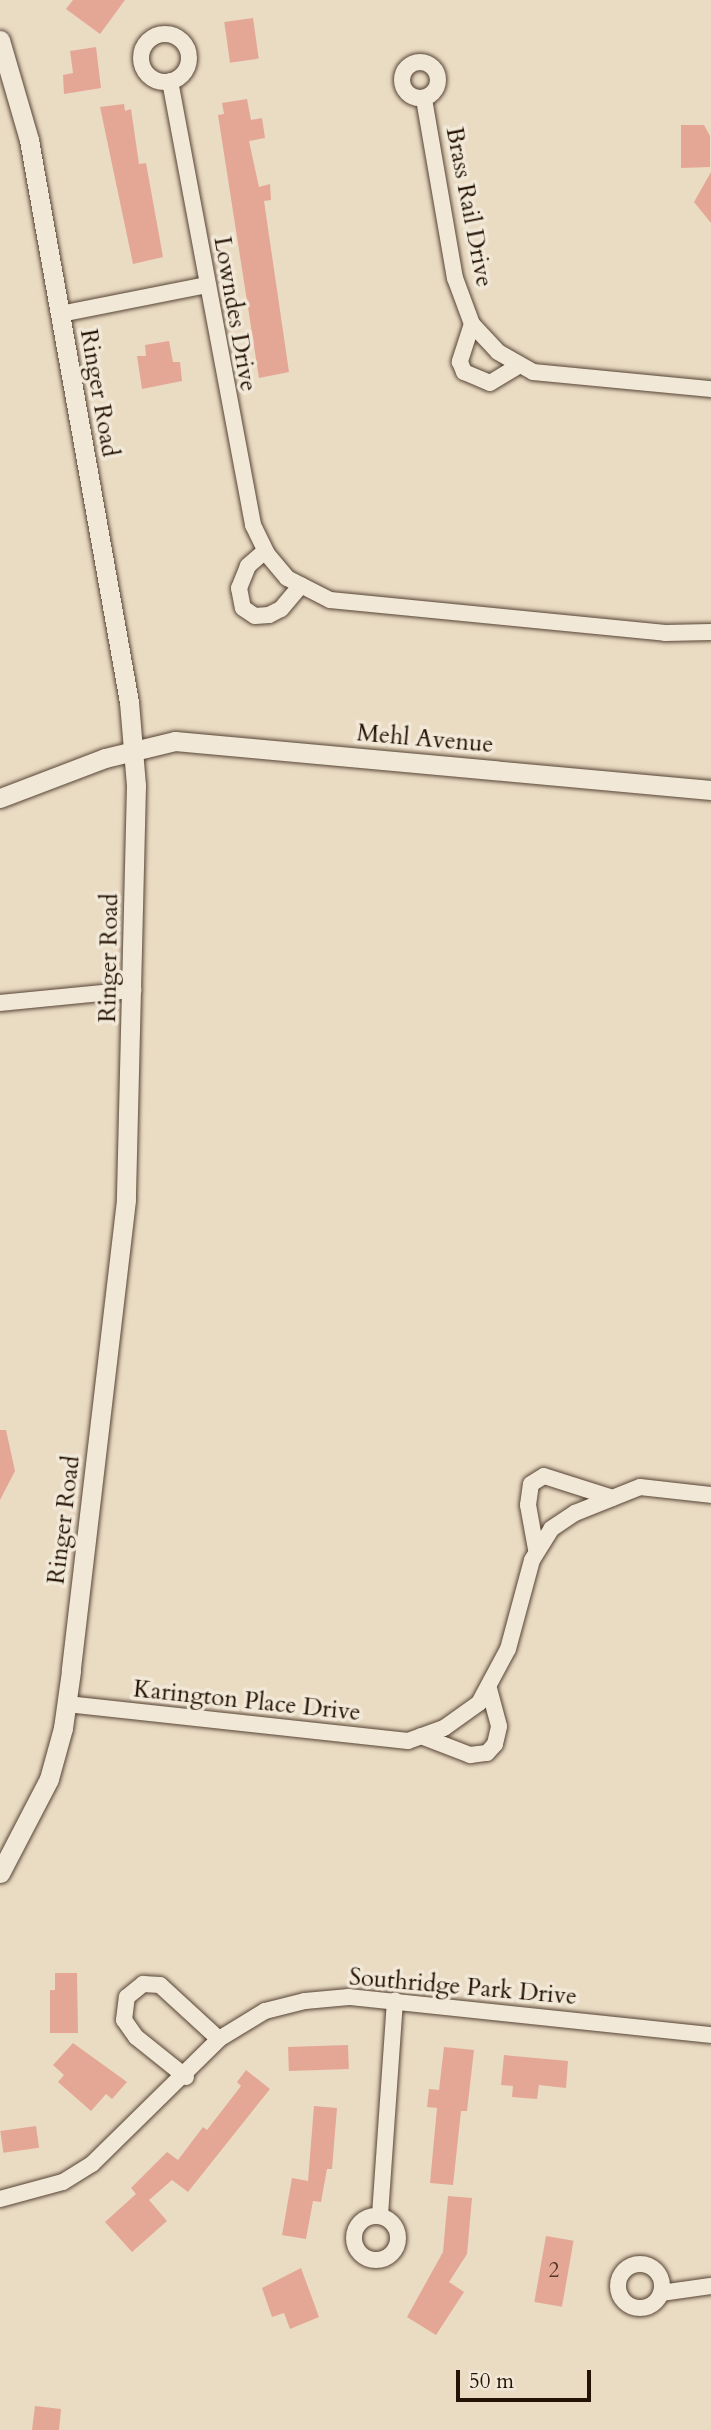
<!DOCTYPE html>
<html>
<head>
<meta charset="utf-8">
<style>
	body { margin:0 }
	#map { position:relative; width:711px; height:2430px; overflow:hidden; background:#eadbc3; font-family:Cardo,serif }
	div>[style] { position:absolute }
	.building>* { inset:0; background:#e4a796; transform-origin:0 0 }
	.roads { filter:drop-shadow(0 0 2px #564434) drop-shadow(0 0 2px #564434) }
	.minor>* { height:16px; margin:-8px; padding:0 8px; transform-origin:8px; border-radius:8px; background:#f1e8d8 }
	.minor>.ring { margin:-8px; padding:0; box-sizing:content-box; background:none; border:16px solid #f1e8d8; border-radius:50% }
	.tertiary>* { height:19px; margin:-9.5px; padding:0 9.5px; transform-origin:9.5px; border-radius:9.5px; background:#f1e8d8 }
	span { translate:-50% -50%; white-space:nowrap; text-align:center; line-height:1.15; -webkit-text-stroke:7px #f1e8d8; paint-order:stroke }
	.number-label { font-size:21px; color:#543728 }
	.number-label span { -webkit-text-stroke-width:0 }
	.street-label { font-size:24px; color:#241204 }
	.scale { position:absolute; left:456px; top:2370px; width:135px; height:32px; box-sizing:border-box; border:4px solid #241204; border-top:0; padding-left:9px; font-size:21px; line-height:24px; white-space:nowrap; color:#241204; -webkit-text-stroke:5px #f1e8d8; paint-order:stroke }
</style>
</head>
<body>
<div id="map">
	<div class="building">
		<div style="clip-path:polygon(73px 0,125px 0,100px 34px,66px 9px)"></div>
		<div style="left:253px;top:18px;width:41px;height:29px;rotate:82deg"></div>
		<div style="clip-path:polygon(96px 47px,101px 88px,64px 94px,63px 75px,73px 73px,70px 51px)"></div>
		<div style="clip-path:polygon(247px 99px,251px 120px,262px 118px,265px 138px,249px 141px,259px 187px,270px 184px,271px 200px,264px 201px,289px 372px,259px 378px,218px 115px,224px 114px,222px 103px)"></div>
		<div style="clip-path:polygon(124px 104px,125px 111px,131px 109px,139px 164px,146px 163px,163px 257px,133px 264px,100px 107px)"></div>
		<div style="clip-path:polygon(681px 125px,704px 125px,710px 136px,710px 167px,681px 168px)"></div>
		<div style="clip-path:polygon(711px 172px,711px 223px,694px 202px)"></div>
		<div style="clip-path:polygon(169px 341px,173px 362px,180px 362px,182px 381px,142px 389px,137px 356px,146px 356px,145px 345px)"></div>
		<div style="clip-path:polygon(0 1430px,6px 1430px,15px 1471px,0 1500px)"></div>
		<div style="clip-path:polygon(55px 1973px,77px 1973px,78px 2033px,50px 2033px,50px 1990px,55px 1990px)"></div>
		<div style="clip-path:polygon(73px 2043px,127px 2082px,112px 2099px,106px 2094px,91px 2111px,58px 2082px,64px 2075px,53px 2065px)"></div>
		<div style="left:348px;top:2045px;width:24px;height:60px;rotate:88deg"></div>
		<div style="clip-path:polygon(444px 2047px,474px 2050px,467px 2111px,461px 2111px,453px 2185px,430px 2183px,437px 2108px,427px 2107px,429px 2089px,439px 2090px)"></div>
		<div style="clip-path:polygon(504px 2055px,568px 2061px,566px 2088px,539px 2085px,537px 2099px,512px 2097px,513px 2086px,501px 2085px)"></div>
		<div style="clip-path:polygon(246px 2070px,270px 2089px,188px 2192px,172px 2180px,149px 2200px,167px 2221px,132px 2252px,105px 2222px,136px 2194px,131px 2188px,167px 2152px,178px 2160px,203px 2127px,207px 2130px,241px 2086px,237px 2082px)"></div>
		<div style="clip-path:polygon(314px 2106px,337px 2108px,332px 2169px,327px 2169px,321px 2202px,313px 2201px,306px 2239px,282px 2235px,292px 2178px,308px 2181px)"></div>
		<div style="left:36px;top:2126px;width:22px;height:36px;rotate:82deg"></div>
		<div style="clip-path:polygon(448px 2196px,472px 2198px,467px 2254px,449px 2282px,464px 2292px,436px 2335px,407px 2317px,443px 2252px)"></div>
		<div style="left:546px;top:2236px;width:28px;height:67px;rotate:10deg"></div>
		<div style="clip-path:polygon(301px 2268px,319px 2317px,290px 2329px,284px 2313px,272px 2317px,262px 2288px)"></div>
		<div style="clip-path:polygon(35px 2406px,61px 2409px,59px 2430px,32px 2430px)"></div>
	</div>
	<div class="roads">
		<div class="minor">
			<div class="ring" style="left:141px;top:34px;width:32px;height:32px"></div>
			<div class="ring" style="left:402px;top:62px;width:20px;height:20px"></div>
			<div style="left:170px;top:81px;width:452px;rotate:79.4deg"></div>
			<div style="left:253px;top:525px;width:32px;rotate:64deg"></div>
			<div style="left:267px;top:554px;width:31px;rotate:50deg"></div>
			<div style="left:287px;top:578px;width:48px;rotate:27.1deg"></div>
			<div style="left:330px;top:600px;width:337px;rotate:5.6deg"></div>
			<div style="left:665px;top:633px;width:46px;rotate:-1.2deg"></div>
			<div style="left:424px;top:99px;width:182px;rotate:80.2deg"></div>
			<div style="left:455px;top:278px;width:49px;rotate:69.7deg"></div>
			<div style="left:472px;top:324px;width:38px;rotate:47deg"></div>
			<div style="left:498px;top:352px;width:40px;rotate:29.7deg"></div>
			<div style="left:533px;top:372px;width:179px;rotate:5.5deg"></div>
			<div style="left:60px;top:314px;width:150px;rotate:-11.2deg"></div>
			<div style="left:472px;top:324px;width:40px;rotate:108deg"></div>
			<div style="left:460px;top:362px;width:11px;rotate:68deg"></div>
			<div style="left:464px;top:372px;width:28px;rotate:23deg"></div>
			<div style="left:490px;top:383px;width:35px;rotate:-31deg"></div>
			<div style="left:265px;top:551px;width:23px;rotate:139deg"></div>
			<div style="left:248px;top:566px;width:24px;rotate:112deg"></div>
			<div style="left:239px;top:588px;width:20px;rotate:79deg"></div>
			<div style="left:243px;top:608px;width:14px;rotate:34deg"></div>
			<div style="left:255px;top:616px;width:14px;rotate:-4deg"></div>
			<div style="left:269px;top:615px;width:13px;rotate:-27deg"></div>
			<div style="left:281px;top:609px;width:31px;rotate:-50deg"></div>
			<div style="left:0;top:1003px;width:134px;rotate:-5.6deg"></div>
			<div style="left:536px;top:1549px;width:45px;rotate:-100.3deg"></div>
			<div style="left:528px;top:1505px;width:21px;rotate:-82deg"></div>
			<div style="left:531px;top:1484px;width:15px;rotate:-32deg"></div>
			<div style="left:544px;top:1476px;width:72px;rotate:17.7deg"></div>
			<div style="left:67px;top:1704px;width:343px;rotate:6.2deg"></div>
			<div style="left:408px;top:1741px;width:38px;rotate:-20deg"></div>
			<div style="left:444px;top:1728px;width:43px;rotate:-35.5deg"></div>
			<div style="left:479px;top:1703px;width:61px;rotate:-61.8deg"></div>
			<div style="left:508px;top:1649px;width:92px;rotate:-74.9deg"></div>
			<div style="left:532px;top:1560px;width:36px;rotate:-58deg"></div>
			<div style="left:551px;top:1529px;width:29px;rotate:-34deg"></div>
			<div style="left:575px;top:1513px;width:70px;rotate:-21.8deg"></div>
			<div style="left:640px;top:1487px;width:71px;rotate:6.4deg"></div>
			<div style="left:421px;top:1736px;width:53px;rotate:21.2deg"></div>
			<div style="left:470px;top:1755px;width:17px;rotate:-7deg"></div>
			<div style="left:487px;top:1753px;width:12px;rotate:-48deg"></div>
			<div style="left:495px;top:1744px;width:18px;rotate:-77deg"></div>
			<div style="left:499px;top:1726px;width:39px;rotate:-105deg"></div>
			<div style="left:186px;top:2077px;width:64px;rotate:-141.3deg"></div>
			<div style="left:136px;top:2037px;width:21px;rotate:-125deg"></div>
			<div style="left:124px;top:2020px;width:23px;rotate:-83deg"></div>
			<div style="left:127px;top:1997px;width:21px;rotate:-39deg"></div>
			<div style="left:143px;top:1984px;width:17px;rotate:3deg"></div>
			<div style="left:160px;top:1985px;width:80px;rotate:42.5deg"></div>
			<div style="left:0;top:2199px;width:65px;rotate:-15.1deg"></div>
			<div style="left:63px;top:2182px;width:34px;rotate:-32deg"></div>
			<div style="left:92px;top:2164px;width:178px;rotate:-44.5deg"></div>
			<div style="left:219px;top:2039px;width:54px;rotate:-31.3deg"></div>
			<div style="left:265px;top:2011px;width:41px;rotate:-14deg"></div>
			<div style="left:305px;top:2001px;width:44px;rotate:-5.2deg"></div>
			<div style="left:349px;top:1997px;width:364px;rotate:6deg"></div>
			<div style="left:380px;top:2215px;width:215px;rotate:-86deg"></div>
			<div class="ring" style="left:354px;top:2216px;width:28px;height:28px"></div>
			<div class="ring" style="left:618px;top:2264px;width:28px;height:28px"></div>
			<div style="left:661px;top:2293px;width:50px;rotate:-8deg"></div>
		</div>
		<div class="tertiary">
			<div style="left:0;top:40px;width:104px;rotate:73.8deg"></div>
			<div style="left:29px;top:140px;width:571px;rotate:79.91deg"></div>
			<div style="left:129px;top:702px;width:83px;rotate:85.2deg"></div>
			<div style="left:136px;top:785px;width:415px;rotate:91.4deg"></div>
			<div style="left:126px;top:1200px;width:474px;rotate:96.7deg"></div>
			<div style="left:71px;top:1671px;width:58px;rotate:98deg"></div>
			<div style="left:63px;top:1728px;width:53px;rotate:105.4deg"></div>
			<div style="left:49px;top:1779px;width:106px;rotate:117.5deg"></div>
			<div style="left:0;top:798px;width:112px;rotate:-20.9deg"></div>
			<div style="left:105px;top:758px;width:72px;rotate:-13.7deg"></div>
			<div style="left:175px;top:741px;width:538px;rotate:5.22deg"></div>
		</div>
	</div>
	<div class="number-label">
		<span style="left:554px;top:2271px">2</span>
	</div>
	<div class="street-label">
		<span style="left:469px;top:207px;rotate:79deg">Brass Rail Drive</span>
		<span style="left:235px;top:314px;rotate:80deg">Lowndes Drive</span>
		<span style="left:99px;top:393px;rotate:80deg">Ringer Road</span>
		<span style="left:425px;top:739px;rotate:5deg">Mehl Avenue</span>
		<span style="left:109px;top:958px;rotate:-89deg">Ringer Road</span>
		<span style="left:64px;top:1520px;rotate:-83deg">Ringer Road</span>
		<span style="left:247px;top:1701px;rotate:6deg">Karington Place Drive</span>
		<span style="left:463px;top:1987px;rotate:5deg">Southridge Park Drive</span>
	</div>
	<div class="scale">50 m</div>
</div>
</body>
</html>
